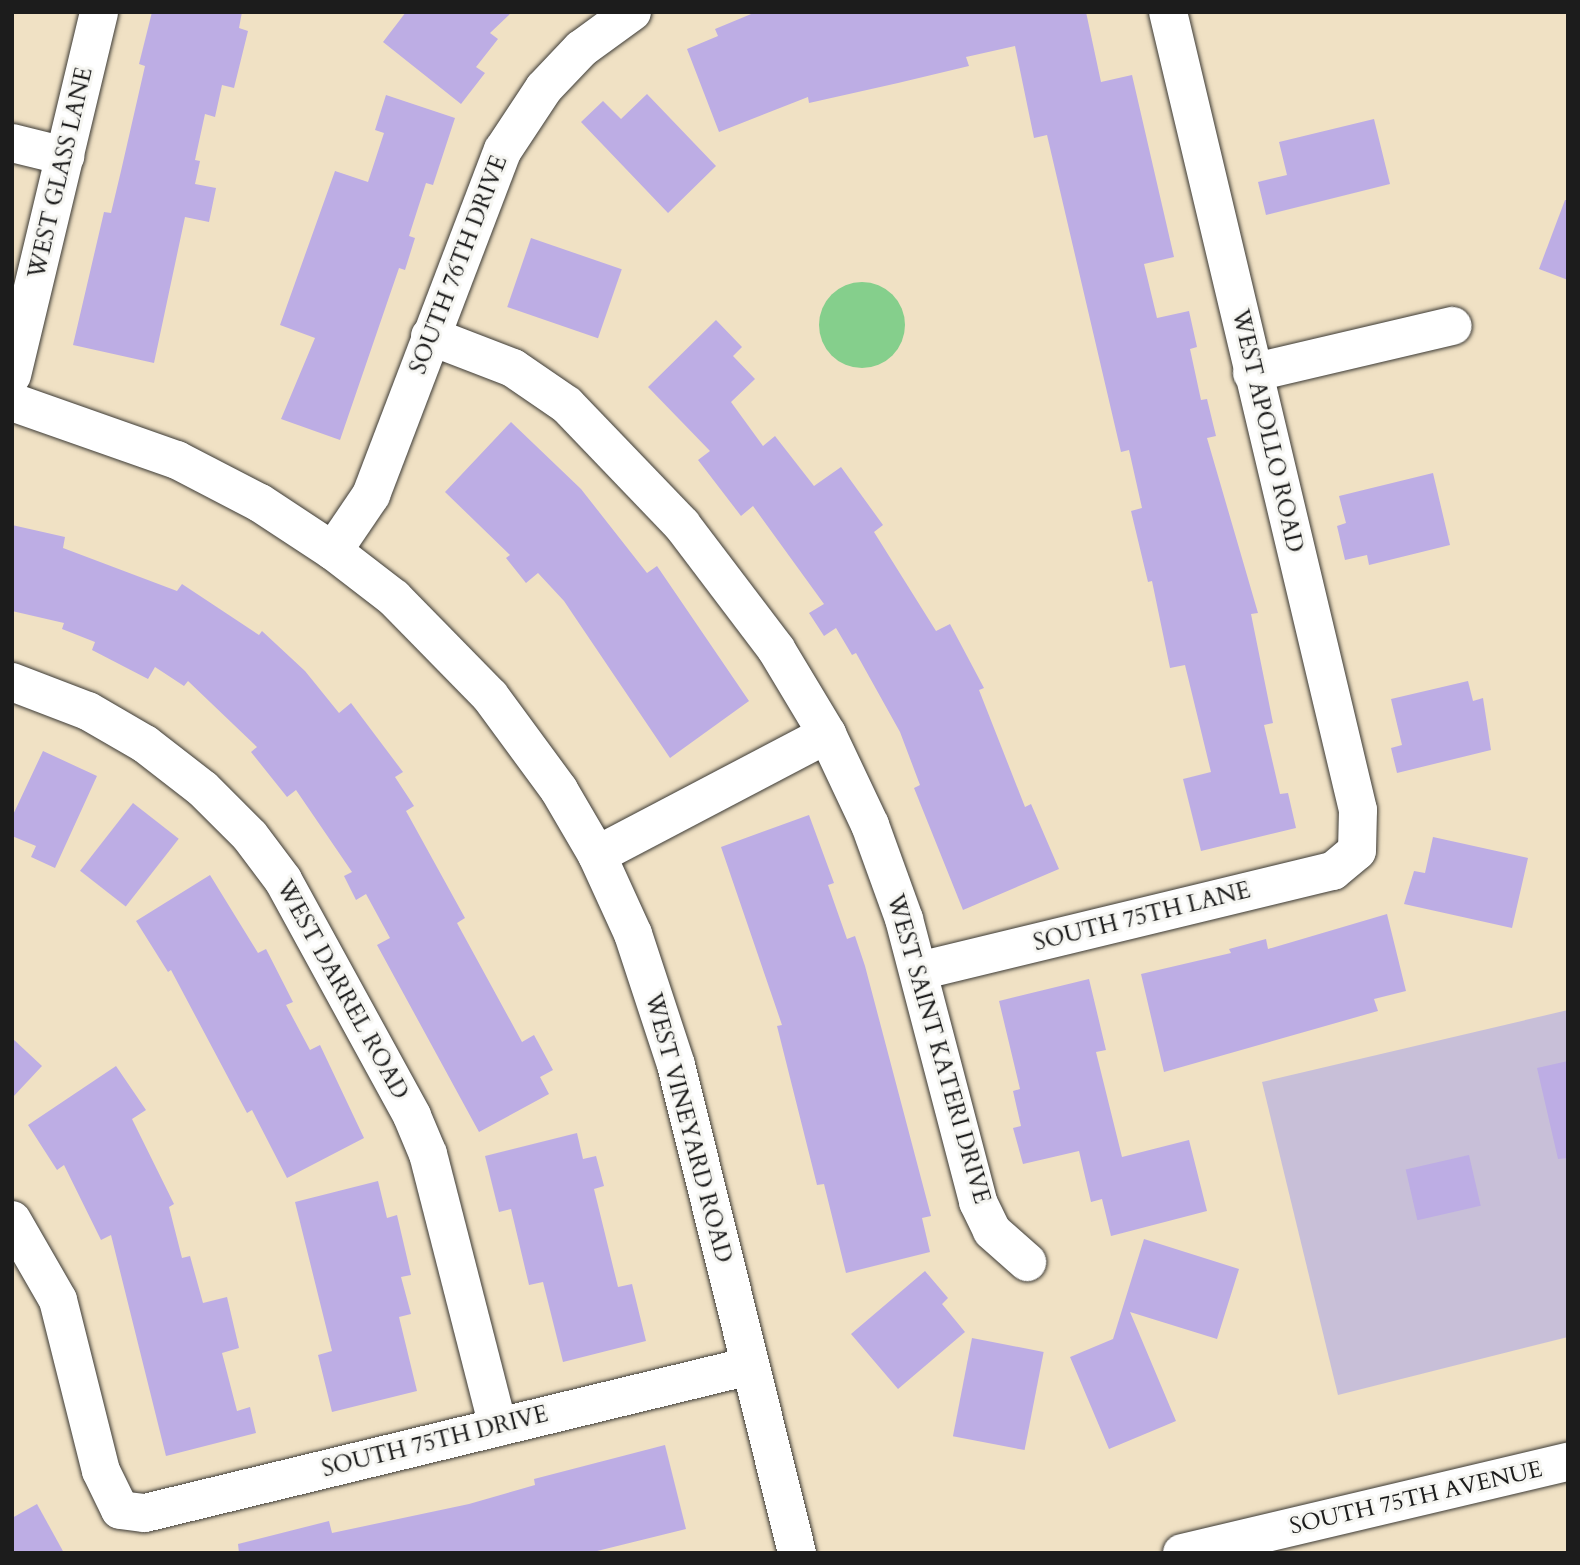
<!DOCTYPE html>
<html>
<head>
<meta charset="utf-8">
<style>
	body { margin:0 }
	#map { position:relative; width:1580px; height:1565px; overflow:hidden; background:#f0e1c4; font-family:Cardo,serif }
	div>[style] { position:absolute }
	.industrial>* { inset:0; background:#c8bfd8 }
	.green>* { inset:0; background:#85cf8c }
	.round { border-radius:50% }
	.building>* { inset:0; background:#bdade4; transform-origin:0 0 }
	.roads { filter:drop-shadow(0 0 2px #3c3a35) drop-shadow(0 0 2px #3c3a35) }
	.minor>* { height:38px; margin:-19px; padding:0 19px; transform-origin:19px; border-radius:19px; background:#fff }
	.major>* { height:38px; margin:-19px; padding:0 19px; transform-origin:19px; border-radius:19px; background:#fff }
	span { translate:-50% -50%; white-space:nowrap; text-align:center; line-height:1.15; -webkit-text-stroke:6px #f6f6f2; paint-order:stroke }
	.street-label { font-size:23px; color:#1c1c1c }
	.frame { position:absolute; inset:0; border:14px solid #1c1c1c; pointer-events:none }
</style>
</head>
<body>
<div id="map">
	<div class="industrial">
		<div style="clip-path:polygon(1568px 1010px,1568px 1337px,1338px 1395px,1262px 1082px)"></div>
	</div>
	<div class="green">
		<div class="round" style="left:819px;top:282px;width:86px;height:86px"></div>
	</div>
	<div class="building">
		<div style="clip-path:polygon(152px 12px,242px 12px,239px 28px,248px 31px,234px 88px,222px 85px,215px 117px,205px 114px,195px 160px,200px 161px,195px 184px,216px 188px,209px 222px,185px 217px,154px 363px,73px 345px,104px 212px,111px 213px,121px 171px,145px 66px,139px 64px)"></div>
		<div style="clip-path:polygon(406px 12px,512px 12px,490px 33px,498px 39px,476px 67px,485px 73px,461px 104px,383px 42px)"></div>
		<div style="clip-path:polygon(756px 12px,1086px 12px,1101px 82px,1132px 75px,1174px 257px,1144px 264px,1157px 318px,1189px 311px,1197px 347px,1190px 349px,1201px 400px,1207px 399px,1216px 436px,1207px 438px,1258px 613px,1251px 614px,1273px 723px,1264px 725px,1280px 794px,1288px 793px,1296px 828px,1201px 851px,1183px 779px,1211px 772px,1185px 665px,1170px 668px,1152px 581px,1148px 582px,1131px 511px,1142px 508px,1129px 450px,1121px 452px,1047px 135px,1034px 138px,1015px 46px,966px 57px,969px 66px,898px 83px,809px 103px,808px 97px,719px 132px,687px 49px,718px 36px,715px 29px)"></div>
		<div style="clip-path:polygon(647px 94px,716px 166px,668px 213px,581px 122px,603px 101px,621px 119px)"></div>
		<div style="clip-path:polygon(386px 95px,455px 118px,433px 185px,426px 183px,409px 236px,415px 238px,405px 270px,399px 268px,340px 440px,281px 419px,315px 338px,280px 325px,335px 171px,368px 182px,384px 133px,375px 130px)"></div>
		<div style="clip-path:polygon(1374px 119px,1390px 184px,1266px 215px,1258px 182px,1287px 175px,1279px 142px)"></div>
		<div style="clip-path:polygon(1565px 200px,1568px 200px,1568px 280px,1539px 269px)"></div>
		<div style="left:531px;top:238px;width:96px;height:73px;rotate:19deg"></div>
		<div style="clip-path:polygon(716px 320px,742px 347px,733px 356px,755px 379px,731px 402px,763px 446px,775px 436px,814px 486px,841px 467px,883px 525px,874px 532px,936px 631px,950px 624px,984px 688px,979px 690px,1025px 807px,1031px 804px,1059px 869px,963px 910px,914px 788px,920px 785px,900px 732px,856px 653px,852px 655px,836px 628px,824px 636px,809px 613px,824px 604px,753px 506px,741px 516px,698px 460px,710px 451px,648px 387px)"></div>
		<div style="clip-path:polygon(511px 422px,581px 489px,647px 573px,657px 566px,749px 701px,670px 758px,564px 601px,538px 573px,526px 583px,506px 558px,510px 555px,445px 492px)"></div>
		<div style="clip-path:polygon(1433px 473px,1450px 545px,1369px 565px,1367px 555px,1345px 560px,1337px 526px,1346px 523px,1339px 496px)"></div>
		<div style="clip-path:polygon(12px 525px,65px 537px,63px 548px,177px 591px,182px 584px,259px 635px,262px 631px,305px 671px,339px 713px,351px 703px,403px 772px,395px 777px,414px 806px,406px 811px,465px 918px,457px 923px,522px 1042px,534px 1035px,553px 1070px,540px 1077px,549px 1094px,479px 1132px,377px 945px,390px 938px,366px 894px,356px 900px,344px 876px,352px 872px,296px 790px,287px 797px,251px 752px,257px 747px,188px 681px,184px 686px,155px 667px,148px 679px,92px 650px,95px 642px,62px 629px,64px 623px,12px 611px)"></div>
		<div style="clip-path:polygon(1468px 681px,1473px 701px,1483px 698px,1491px 750px,1397px 773px,1391px 748px,1402px 745px,1391px 699px)"></div>
		<div style="clip-path:polygon(43px 751px,97px 776px,55px 868px,31px 857px,36px 846px,12px 836px,12px 817px)"></div>
		<div style="left:133px;top:803px;width:58px;height:86px;rotate:38deg"></div>
		<div style="clip-path:polygon(809px 815px,834px 883px,828px 885px,847px 939px,855px 936px,865px 966px,931px 1216px,922px 1218px,930px 1252px,846px 1273px,824px 1184px,817px 1185px,777px 1026px,782px 1025px,721px 847px)"></div>
		<div style="clip-path:polygon(1433px 837px,1528px 858px,1512px 928px,1404px 904px,1414px 871px,1425px 873px)"></div>
		<div style="clip-path:polygon(210px 875px,258px 953px,266px 949px,293px 1002px,286px 1005px,310px 1050px,320px 1045px,364px 1138px,287px 1178px,252px 1110px,247px 1113px,171px 970px,168px 972px,136px 921px)"></div>
		<div style="clip-path:polygon(1387px 914px,1406px 991px,1374px 999px,1378px 1011px,1164px 1072px,1141px 974px,1231px 953px,1229px 949px,1266px 939px,1268px 949px)"></div>
		<div style="clip-path:polygon(1089px 979px,1106px 1050px,1096px 1052px,1122px 1157px,1189px 1140px,1207px 1211px,1111px 1236px,1102px 1199px,1091px 1202px,1079px 1151px,1023px 1164px,1013px 1128px,1021px 1126px,1013px 1091px,1020px 1089px,999px 1001px)"></div>
		<div style="clip-path:polygon(12px 1038px,42px 1066px,12px 1098px)"></div>
		<div style="clip-path:polygon(1568px 1061px,1568px 1158px,1558px 1159px,1537px 1068px)"></div>
		<div style="clip-path:polygon(116px 1066px,146px 1110px,132px 1119px,174px 1204px,169px 1207px,182px 1258px,190px 1256px,203px 1303px,227px 1297px,239px 1348px,222px 1353px,237px 1411px,250px 1407px,256px 1433px,166px 1456px,111px 1235px,101px 1240px,64px 1165px,57px 1170px,28px 1125px)"></div>
		<div style="clip-path:polygon(577px 1133px,583px 1159px,596px 1156px,604px 1186px,594px 1189px,618px 1287px,632px 1284px,646px 1341px,563px 1362px,543px 1282px,529px 1285px,511px 1209px,499px 1212px,485px 1156px)"></div>
		<div style="left:1469px;top:1155px;width:52px;height:65px;rotate:77deg"></div>
		<div style="clip-path:polygon(378px 1181px,387px 1218px,397px 1215px,411px 1275px,401px 1277px,411px 1314px,399px 1317px,417px 1391px,332px 1412px,318px 1355px,332px 1351px,295px 1202px)"></div>
		<div style="clip-path:polygon(1144px 1239px,1239px 1269px,1217px 1339px,1130px 1312px,1176px 1421px,1109px 1449px,1070px 1357px,1113px 1339px)"></div>
		<div style="clip-path:polygon(925px 1271px,948px 1298px,942px 1304px,965px 1332px,898px 1389px,851px 1334px)"></div>
		<div style="left:972px;top:1338px;width:73px;height:100px;rotate:11deg"></div>
		<div style="clip-path:polygon(665px 1445px,686px 1529px,589px 1553px,239px 1553px,238px 1544px,329px 1521px,332px 1533px,469px 1504px,535px 1485px,534px 1479px)"></div>
		<div style="clip-path:polygon(37px 1504px,64px 1553px,12px 1553px,12px 1518px)"></div>
	</div>
	<div class="roads">
		<div class="minor">
			<div style="left:12px;top:143px;width:55px;rotate:13.8deg"></div>
			<div style="left:430px;top:336px;width:89px;rotate:21.1deg"></div>
			<div style="left:513px;top:368px;width:65px;rotate:34.4deg"></div>
			<div style="left:567px;top:405px;width:166px;rotate:46.2deg"></div>
			<div style="left:682px;top:525px;width:156px;rotate:52.8deg"></div>
			<div style="left:776px;top:649px;width:99px;rotate:59deg"></div>
			<div style="left:827px;top:734px;width:101px;rotate:64.7deg"></div>
			<div style="left:870px;top:825px;width:100px;rotate:70.1deg"></div>
			<div style="left:904px;top:919px;width:293px;rotate:75.3deg"></div>
			<div style="left:978px;top:1202px;width:32px;rotate:64deg"></div>
			<div style="left:992px;top:1231px;width:47px;rotate:41.5deg"></div>
			<div style="left:1252px;top:373px;width:206px;rotate:-13.2deg"></div>
			<div style="left:12px;top:375px;width:373px;rotate:-76.5deg"></div>
			<div style="left:12px;top:402px;width:175px;rotate:19.4deg"></div>
			<div style="left:177px;top:460px;width:93px;rotate:27.4deg"></div>
			<div style="left:260px;top:503px;width:87px;rotate:33.3deg"></div>
			<div style="left:333px;top:551px;width:77px;rotate:37.6deg"></div>
			<div style="left:394px;top:598px;width:137px;rotate:45.6deg"></div>
			<div style="left:490px;top:696px;width:117px;rotate:53.7deg"></div>
			<div style="left:559px;top:790px;width:75px;rotate:59.7deg"></div>
			<div style="left:597px;top:855px;width:87px;rotate:65.5deg"></div>
			<div style="left:633px;top:934px;width:138px;rotate:71.8deg"></div>
			<div style="left:676px;top:1065px;width:503px;rotate:76.07deg"></div>
			<div style="left:333px;top:551px;width:68px;rotate:-55.8deg"></div>
			<div style="left:371px;top:495px;width:369px;rotate:-69.1deg"></div>
			<div style="left:503px;top:150px;width:74px;rotate:-56.5deg"></div>
			<div style="left:544px;top:88px;width:54px;rotate:-46.5deg"></div>
			<div style="left:581px;top:49px;width:63px;rotate:-36deg"></div>
			<div style="left:12px;top:682px;width:81px;rotate:20.9deg"></div>
			<div style="left:88px;top:711px;width:66px;rotate:30.1deg"></div>
			<div style="left:145px;top:744px;width:73px;rotate:37.8deg"></div>
			<div style="left:203px;top:789px;width:66px;rotate:45deg"></div>
			<div style="left:250px;top:836px;width:55px;rotate:53.1deg"></div>
			<div style="left:283px;top:880px;width:269px;rotate:61.3deg"></div>
			<div style="left:412px;top:1116px;width:41px;rotate:67.2deg"></div>
			<div style="left:428px;top:1154px;width:282px;rotate:75.6deg"></div>
			<div style="left:597px;top:855px;width:260px;rotate:-27.7deg"></div>
			<div style="left:919px;top:971px;width:426px;rotate:-13.6deg"></div>
			<div style="left:1333px;top:871px;width:31px;rotate:-40deg"></div>
			<div style="left:1357px;top:851px;width:41px;rotate:-88.6deg"></div>
			<div style="left:1358px;top:810px;width:820px;rotate:-103.39deg"></div>
			<div style="left:12px;top:1220px;width:92px;rotate:60.1deg"></div>
			<div style="left:58px;top:1300px;width:176px;rotate:75.9deg"></div>
			<div style="left:101px;top:1471px;width:43px;rotate:64deg"></div>
			<div style="left:120px;top:1510px;width:25px;rotate:7deg"></div>
			<div style="left:145px;top:1513px;width:623px;rotate:-13.66deg"></div>
		</div>
		<div class="major">
			<div style="left:1182px;top:1553px;width:397px;rotate:-13.3deg"></div>
		</div>
	</div>
	<div class="street-label">
		<span style="left:61px;top:173px;rotate:-77deg">WEST GLASS LANE</span>
		<span style="left:459px;top:265px;rotate:-69deg">SOUTH 76TH DRIVE</span>
		<span style="left:1267px;top:431px;rotate:77deg">WEST APOLLO ROAD</span>
		<span style="left:1142px;top:917px;rotate:-14deg">SOUTH 75TH LANE</span>
		<span style="left:342px;top:990px;rotate:61deg">WEST DARREL ROAD</span>
		<span style="left:938px;top:1049px;rotate:74deg">WEST SAINT KATERI DRIVE</span>
		<span style="left:688px;top:1128px;rotate:75deg">WEST VINEYARD ROAD</span>
		<span style="left:435px;top:1442px;rotate:-14deg">SOUTH 75TH DRIVE</span>
		<span style="left:1416px;top:1498px;rotate:-13deg">SOUTH 75TH AVENUE</span>
	</div>
	<div class="frame"></div>
</div>
</body>
</html>
